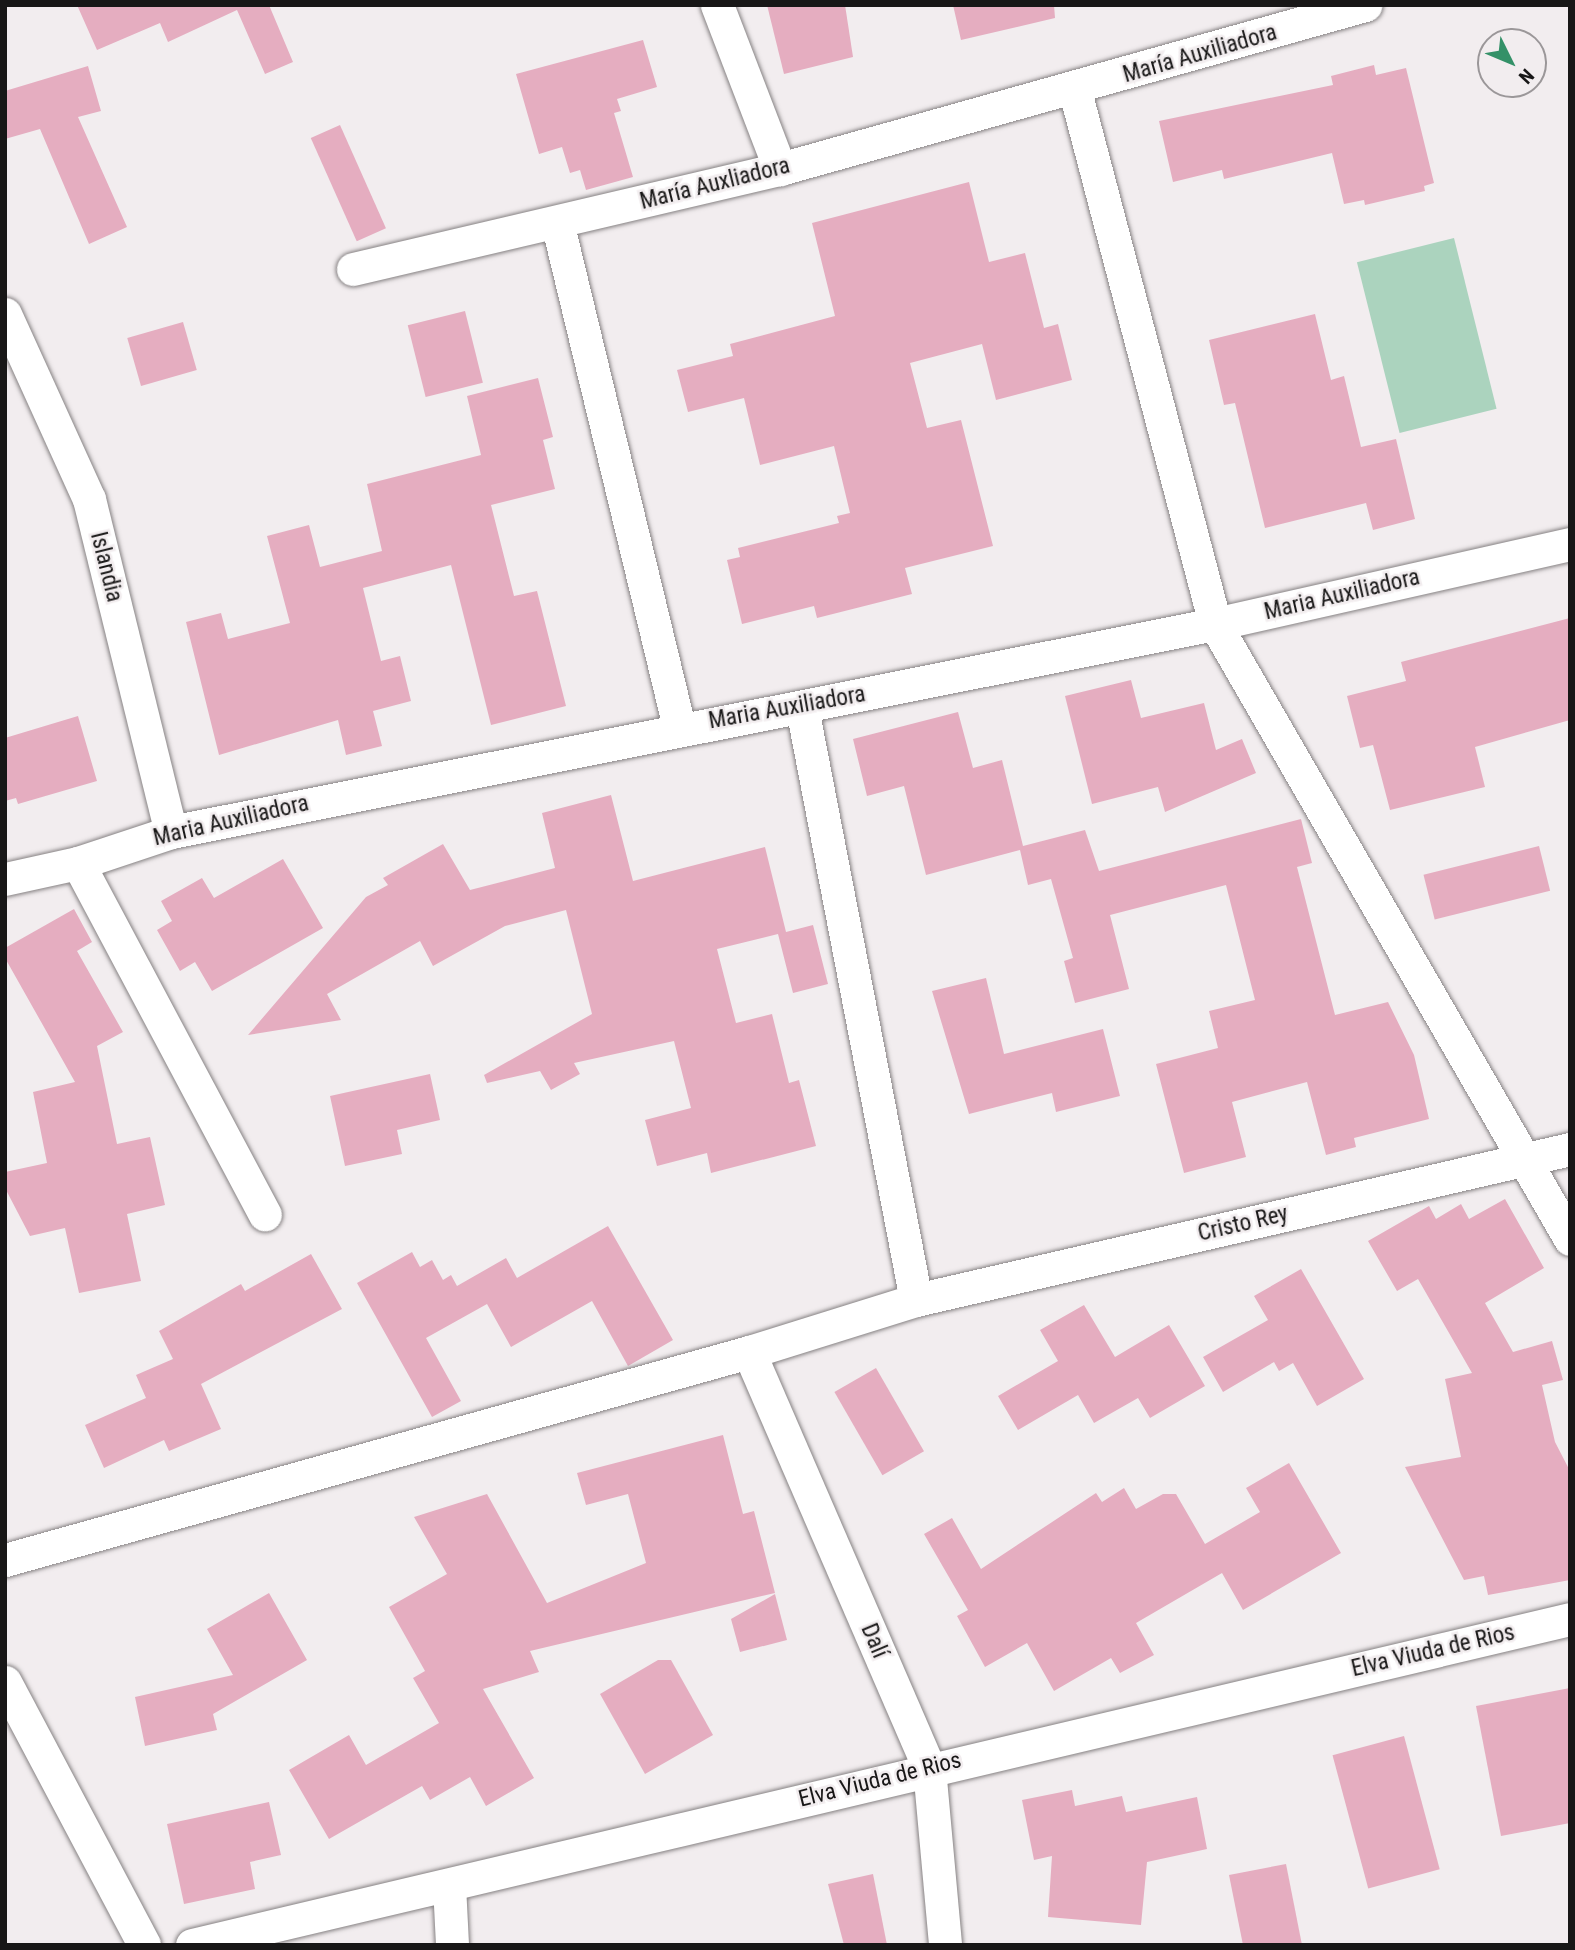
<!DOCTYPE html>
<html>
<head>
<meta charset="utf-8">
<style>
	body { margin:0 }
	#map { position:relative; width:1575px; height:1950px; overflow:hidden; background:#f2edef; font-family:"Roboto Condensed",sans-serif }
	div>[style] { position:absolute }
	.green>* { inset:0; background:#abd3be; transform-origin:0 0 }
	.building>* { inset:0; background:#e5adc0; transform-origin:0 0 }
	.roads { filter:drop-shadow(0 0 2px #868283) drop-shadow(0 0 2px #868283) }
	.street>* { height:33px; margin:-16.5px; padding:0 16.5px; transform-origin:16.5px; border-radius:16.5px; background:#fff }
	span { translate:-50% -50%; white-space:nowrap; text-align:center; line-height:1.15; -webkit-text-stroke:5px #f2edef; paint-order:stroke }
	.street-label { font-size:23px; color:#181717 }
	.frame { position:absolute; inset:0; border:7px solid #181717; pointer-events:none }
	.north { position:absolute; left:1477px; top:28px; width:70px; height:70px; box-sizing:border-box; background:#f2edef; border:2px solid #9b9799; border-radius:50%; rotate:133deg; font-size:19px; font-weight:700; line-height:28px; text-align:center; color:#181717 }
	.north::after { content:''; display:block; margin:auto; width:24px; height:32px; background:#349168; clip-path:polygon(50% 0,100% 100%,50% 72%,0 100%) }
</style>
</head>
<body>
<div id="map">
	<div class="green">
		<div style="left:1454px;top:238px;width:176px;height:100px;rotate:76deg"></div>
	</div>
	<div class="building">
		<div style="clip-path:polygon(77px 5px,269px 5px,293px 62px,265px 74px,237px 10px,168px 42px,160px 23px,97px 50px)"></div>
		<div style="clip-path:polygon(767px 5px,845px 5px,853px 57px,784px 74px)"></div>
		<div style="clip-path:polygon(953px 5px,1054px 5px,1055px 18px,961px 40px)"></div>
		<div style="clip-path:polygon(643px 40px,657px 87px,617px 99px,621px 111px,614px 113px,633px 177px,586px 190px,580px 170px,570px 173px,562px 147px,539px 154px,516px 74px)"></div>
		<div style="clip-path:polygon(1374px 65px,1376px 75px,1406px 68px,1434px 183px,1424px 186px,1425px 191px,1365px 205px,1364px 200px,1344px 204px,1332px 153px,1224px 179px,1222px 170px,1173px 182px,1159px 121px,1333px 85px,1331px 76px)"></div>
		<div style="clip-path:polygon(88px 66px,101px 111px,78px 117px,127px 227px,89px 244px,40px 129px,5px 139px,5px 91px)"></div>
		<div style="left:340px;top:125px;width:113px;height:32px;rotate:66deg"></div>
		<div style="clip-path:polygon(969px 182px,989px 262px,1025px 253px,1044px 328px,1058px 324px,1072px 380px,996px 400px,982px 344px,910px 363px,927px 428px,961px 420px,993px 546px,905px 568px,912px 594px,817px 618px,814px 606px,742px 624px,727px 560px,740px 557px,738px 548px,839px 523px,837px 516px,850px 513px,834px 446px,760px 465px,744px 398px,688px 412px,677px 370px,733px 356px,730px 344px,835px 316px,812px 223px)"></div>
		<div style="left:465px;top:311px;width:74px;height:59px;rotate:76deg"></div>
		<div style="clip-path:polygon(1315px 314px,1331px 380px,1344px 376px,1361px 447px,1396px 439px,1415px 519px,1373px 530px,1366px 503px,1265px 528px,1235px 403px,1224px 405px,1209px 340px)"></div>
		<div style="left:183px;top:322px;width:50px;height:58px;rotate:74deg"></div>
		<div style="clip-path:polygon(538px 378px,553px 437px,543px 440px,555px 489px,491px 505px,514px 596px,537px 591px,566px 706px,491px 725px,451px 565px,363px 588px,381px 661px,400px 656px,411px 701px,373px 711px,382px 746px,346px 755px,338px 720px,219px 755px,186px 622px,221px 613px,228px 639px,290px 623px,267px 536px,309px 525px,320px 567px,382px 551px,367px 484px,481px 455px,467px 396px)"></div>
		<div style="clip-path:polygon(1570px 618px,1570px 720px,1475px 747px,1485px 787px,1390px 810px,1373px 745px,1360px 748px,1347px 696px,1406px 681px,1401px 662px)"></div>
		<div style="clip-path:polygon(1131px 680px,1141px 718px,1204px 703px,1216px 750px,1242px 739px,1256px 773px,1165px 812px,1158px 787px,1092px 804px,1065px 696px)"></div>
		<div style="clip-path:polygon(958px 712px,973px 768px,1002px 760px,1023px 846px,1085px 830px,1099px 871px,1301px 819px,1312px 863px,1297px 867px,1335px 1015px,1388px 1002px,1414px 1055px,1429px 1119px,1354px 1138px,1356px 1147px,1326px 1155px,1307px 1082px,1232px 1102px,1246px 1157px,1184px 1173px,1156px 1064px,1218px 1048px,1209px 1011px,1255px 1000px,1226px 885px,1110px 915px,1129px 989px,1075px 1003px,1064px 961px,1073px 958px,1051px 879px,1028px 885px,1020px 850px,926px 875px,904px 786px,867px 796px,853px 739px)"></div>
		<div style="clip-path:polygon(78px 716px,97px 781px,18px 804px,16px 798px,5px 801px,5px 738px)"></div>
		<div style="clip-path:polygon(611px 795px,633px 881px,765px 847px,786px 932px,813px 925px,828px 984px,793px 993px,778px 934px,717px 949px,736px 1023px,772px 1014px,789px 1083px,799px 1080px,816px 1146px,711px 1173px,707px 1153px,657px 1166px,645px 1120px,691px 1108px,674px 1041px,574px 1063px,580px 1074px,551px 1090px,540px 1071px,487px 1083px,484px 1075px,592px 1014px,566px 910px,505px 926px,433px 966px,420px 941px,327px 994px,341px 1020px,248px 1035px,366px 897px,388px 885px,383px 878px,443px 844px,470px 890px,555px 868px,542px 813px)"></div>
		<div style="left:1539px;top:846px;width:46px;height:119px;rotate:76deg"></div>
		<div style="clip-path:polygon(283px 859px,323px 928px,212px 991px,195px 962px,180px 971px,157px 930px,172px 921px,161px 901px,202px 878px,214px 898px)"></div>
		<div style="clip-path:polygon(74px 909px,92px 942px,77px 951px,123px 1032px,97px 1046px,117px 1144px,150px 1137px,165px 1205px,127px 1214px,141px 1281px,79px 1293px,65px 1228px,30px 1236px,5px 1188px,5px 1172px,47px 1163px,33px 1092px,75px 1082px,5px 958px,5px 948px)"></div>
		<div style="clip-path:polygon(986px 978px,1004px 1054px,1103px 1029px,1120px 1096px,1056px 1112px,1052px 1093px,969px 1114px,932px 991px)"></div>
		<div style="clip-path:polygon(430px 1074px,440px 1120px,397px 1130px,402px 1154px,345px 1166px,330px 1096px)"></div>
		<div style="clip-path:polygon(1505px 1199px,1544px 1268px,1485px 1303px,1513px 1352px,1552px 1341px,1563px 1380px,1542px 1385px,1555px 1442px,1570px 1471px,1570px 1580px,1488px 1595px,1484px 1576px,1464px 1580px,1405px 1467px,1461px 1457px,1445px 1379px,1472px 1373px,1418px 1279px,1397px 1291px,1368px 1241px,1429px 1206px,1436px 1219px,1461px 1204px,1469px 1219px)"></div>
		<div style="clip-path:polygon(608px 1226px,673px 1340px,628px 1366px,592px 1301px,511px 1347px,487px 1304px,426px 1338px,461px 1401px,432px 1417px,357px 1283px,412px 1252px,420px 1267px,432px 1260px,443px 1280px,451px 1275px,457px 1286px,506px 1258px,517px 1278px)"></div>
		<div style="clip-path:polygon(311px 1254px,342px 1309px,201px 1384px,221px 1429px,169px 1451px,164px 1440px,104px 1468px,85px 1425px,146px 1398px,136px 1375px,173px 1359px,159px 1331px,241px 1284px,245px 1291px)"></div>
		<div style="clip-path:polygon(1301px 1269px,1364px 1379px,1317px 1406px,1293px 1363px,1279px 1371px,1274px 1362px,1223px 1392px,1203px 1357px,1268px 1320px,1254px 1296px)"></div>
		<div style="clip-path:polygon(1084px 1305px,1115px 1357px,1169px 1325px,1205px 1386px,1150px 1418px,1138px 1398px,1094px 1423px,1078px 1395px,1018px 1430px,998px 1396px,1058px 1361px,1040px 1330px)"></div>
		<div style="left:876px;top:1368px;width:96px;height:48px;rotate:60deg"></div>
		<div style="clip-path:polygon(723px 1435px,743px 1514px,754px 1511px,775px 1593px,530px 1651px,539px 1672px,483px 1689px,534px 1778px,486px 1806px,470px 1777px,430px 1800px,422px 1786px,329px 1839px,289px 1770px,349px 1735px,366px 1765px,439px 1723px,413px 1678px,425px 1671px,389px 1607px,447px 1574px,414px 1517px,487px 1494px,547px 1603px,646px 1563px,628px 1494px,586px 1505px,577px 1473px)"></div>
		<div style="clip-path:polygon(1289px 1463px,1341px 1553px,1243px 1610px,1222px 1573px,1136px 1623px,1154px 1655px,1120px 1673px,1111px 1658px,1054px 1691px,1027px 1643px,985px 1667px,957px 1616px,968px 1610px,924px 1534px,952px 1518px,981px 1569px,1096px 1493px,1102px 1502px,1124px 1488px,1136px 1509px,1163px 1494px,1176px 1494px,1205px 1544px,1260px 1512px,1246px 1488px)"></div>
		<div style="clip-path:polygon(269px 1593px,307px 1660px,213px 1714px,217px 1730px,145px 1746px,135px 1697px,233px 1675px,207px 1629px)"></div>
		<div style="clip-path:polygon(775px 1594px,787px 1640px,740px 1652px,731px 1619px)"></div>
		<div style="clip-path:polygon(658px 1660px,671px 1660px,713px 1735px,645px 1774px,600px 1694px)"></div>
		<div style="clip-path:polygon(1570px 1688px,1570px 1823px,1501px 1836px,1476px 1706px)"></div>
		<div style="left:1404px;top:1736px;width:138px;height:74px;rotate:75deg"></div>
		<div style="clip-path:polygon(1072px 1790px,1075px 1806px,1122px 1796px,1126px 1812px,1197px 1797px,1207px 1849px,1147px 1862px,1141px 1925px,1048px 1917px,1052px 1856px,1034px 1860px,1022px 1800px)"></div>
		<div style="clip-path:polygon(269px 1802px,281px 1855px,250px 1862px,255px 1889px,184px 1904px,167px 1824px)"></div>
		<div style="clip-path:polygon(1286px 1864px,1302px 1945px,1243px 1945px,1229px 1875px)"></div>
		<div style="clip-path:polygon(873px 1874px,887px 1945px,844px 1945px,828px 1884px)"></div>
	</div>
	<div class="roads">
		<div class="street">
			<div style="left:717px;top:5px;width:176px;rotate:69deg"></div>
			<div style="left:1075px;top:91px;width:551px;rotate:75.28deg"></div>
			<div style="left:1215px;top:624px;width:710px;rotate:60deg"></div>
			<div style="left:557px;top:222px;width:520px;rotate:76.42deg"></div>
			<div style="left:353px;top:269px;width:439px;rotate:-13.2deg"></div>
			<div style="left:780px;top:169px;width:608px;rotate:-15.66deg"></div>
			<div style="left:5px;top:314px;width:203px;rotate:65.6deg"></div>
			<div style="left:89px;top:499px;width:343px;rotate:76.2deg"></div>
			<div style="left:802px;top:708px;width:603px;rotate:79.1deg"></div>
			<div style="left:78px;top:863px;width:398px;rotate:62deg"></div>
			<div style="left:5px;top:879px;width:75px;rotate:-12.4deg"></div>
			<div style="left:78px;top:863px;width:98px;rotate:-18.4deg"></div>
			<div style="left:171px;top:832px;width:1065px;rotate:-11.27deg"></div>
			<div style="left:1215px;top:624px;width:364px;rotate:-12.7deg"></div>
			<div style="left:749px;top:1352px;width:453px;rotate:66.6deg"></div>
			<div style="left:929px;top:1768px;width:178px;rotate:84.8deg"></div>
			<div style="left:5px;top:1560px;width:773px;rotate:-15.62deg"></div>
			<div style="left:749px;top:1352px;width:175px;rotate:-17.3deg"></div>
			<div style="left:916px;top:1300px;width:671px;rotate:-13deg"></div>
			<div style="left:5px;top:1682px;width:297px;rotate:62.1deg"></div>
			<div style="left:449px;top:1885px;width:60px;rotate:87.1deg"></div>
			<div style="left:192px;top:1945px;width:1416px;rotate:-13.31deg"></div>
		</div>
	</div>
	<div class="street-label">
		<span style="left:1200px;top:54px;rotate:-16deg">María Auxiliadora</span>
		<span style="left:715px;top:184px;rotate:-14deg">María Auxliadora</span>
		<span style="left:106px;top:567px;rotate:76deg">Islandia</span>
		<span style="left:1342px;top:595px;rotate:-13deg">Maria Auxiliadora</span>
		<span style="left:787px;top:708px;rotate:-10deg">Maria Auxiliadora</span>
		<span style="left:231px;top:821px;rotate:-13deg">Maria Auxiliadora</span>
		<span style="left:1243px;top:1224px;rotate:-13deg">Cristo Rey</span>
		<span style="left:874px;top:1641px;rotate:67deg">Dalí</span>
		<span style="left:1433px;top:1651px;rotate:-13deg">Elva Viuda de Rios</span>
		<span style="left:880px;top:1780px;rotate:-14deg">Elva Viuda de Rios</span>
	</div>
	<div class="frame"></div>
	<div class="north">N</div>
</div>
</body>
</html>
